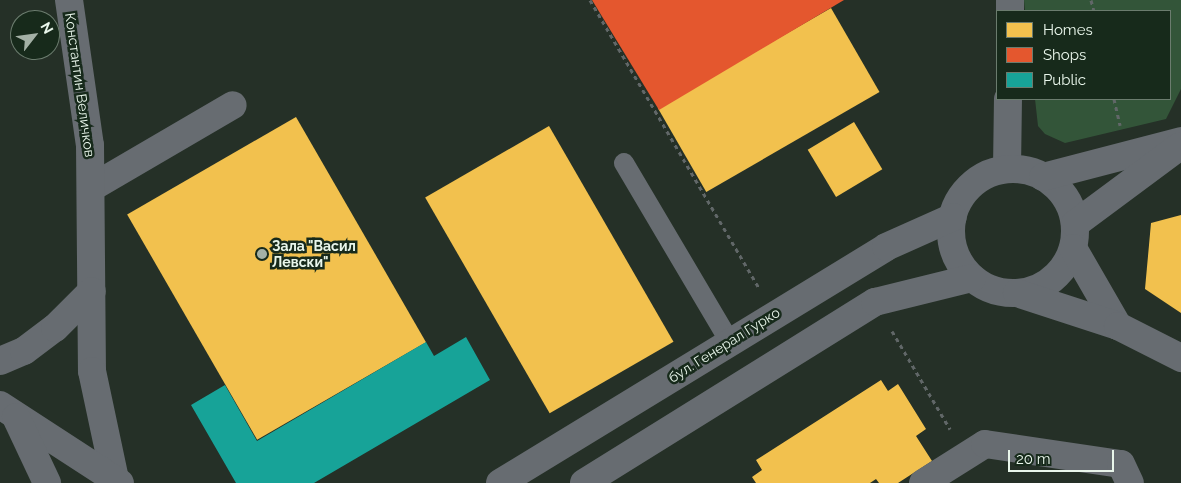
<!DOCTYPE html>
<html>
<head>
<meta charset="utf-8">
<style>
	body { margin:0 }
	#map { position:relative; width:1181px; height:483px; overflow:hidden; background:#253027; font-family:Raleway,sans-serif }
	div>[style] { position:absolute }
	.green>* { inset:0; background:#335539 }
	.homes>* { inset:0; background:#f2c14e; transform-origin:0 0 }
	.shops>* { inset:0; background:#e4572e }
	.public>* { inset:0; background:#17a398 }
	.path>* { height:3px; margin-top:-1.5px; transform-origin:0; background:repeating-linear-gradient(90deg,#616768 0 4px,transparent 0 8px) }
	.service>* { height:20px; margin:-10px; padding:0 10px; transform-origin:10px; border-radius:10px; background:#676c71 }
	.pedestrian>* { height:28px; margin:-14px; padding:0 14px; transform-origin:14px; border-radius:14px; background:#676c71 }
	.minor>* { height:28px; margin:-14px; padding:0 14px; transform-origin:14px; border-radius:14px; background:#676c71 }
	.tertiary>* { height:28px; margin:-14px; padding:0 14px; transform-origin:14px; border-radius:14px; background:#676c71 }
	.tertiary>.ring { margin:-14px; padding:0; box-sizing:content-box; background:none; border:28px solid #676c71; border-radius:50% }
	.dots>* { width:14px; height:14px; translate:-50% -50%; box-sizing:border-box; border:2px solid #172a1b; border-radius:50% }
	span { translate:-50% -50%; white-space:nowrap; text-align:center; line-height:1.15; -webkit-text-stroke:5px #172a1b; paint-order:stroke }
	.street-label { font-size:14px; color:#e9f6eb }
	.poi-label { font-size:14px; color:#e9f6eb; font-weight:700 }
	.left { translate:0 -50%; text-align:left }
	.legend { position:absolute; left:996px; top:10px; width:175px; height:90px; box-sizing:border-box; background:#172a1b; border:1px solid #6b7c6e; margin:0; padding:6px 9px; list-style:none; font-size:15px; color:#e9f6eb }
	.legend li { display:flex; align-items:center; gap:10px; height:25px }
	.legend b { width:25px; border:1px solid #6b7c6e }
	.north { position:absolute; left:10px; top:10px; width:50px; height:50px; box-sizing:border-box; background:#172a1b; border:1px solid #6b7c6e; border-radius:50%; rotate:60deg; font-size:14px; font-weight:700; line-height:20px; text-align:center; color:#e9f6eb }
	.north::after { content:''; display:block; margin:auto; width:18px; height:22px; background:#a4b1a6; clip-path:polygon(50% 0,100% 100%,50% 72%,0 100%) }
	.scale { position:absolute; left:1008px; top:450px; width:106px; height:22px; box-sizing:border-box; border:2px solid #e9f6eb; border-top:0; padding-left:6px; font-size:15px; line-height:18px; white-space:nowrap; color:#e9f6eb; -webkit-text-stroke:4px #172a1b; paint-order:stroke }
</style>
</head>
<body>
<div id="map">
	<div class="green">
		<div style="clip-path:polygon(1024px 0,1181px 0,1181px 89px,1166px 119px,1065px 143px,1045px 134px,1038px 126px,1035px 99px,1170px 99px,1170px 11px,1025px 11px)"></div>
	</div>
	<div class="homes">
		<div style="left:831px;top:8px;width:97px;height:200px;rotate:60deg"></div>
		<div style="left:296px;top:117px;width:260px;height:195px;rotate:60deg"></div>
		<div style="left:854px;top:122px;width:55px;height:54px;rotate:59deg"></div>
		<div style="left:549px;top:126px;width:249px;height:143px;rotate:60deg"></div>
		<div style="clip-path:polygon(1181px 215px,1181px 313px,1145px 289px,1151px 223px)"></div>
		<div style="clip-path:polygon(881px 380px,888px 391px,898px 384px,926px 429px,916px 436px,932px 461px,898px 483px,879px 483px,876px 479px,870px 483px,756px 483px,752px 477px,762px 470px,756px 460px)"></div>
	</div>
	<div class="shops">
		<div style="clip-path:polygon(592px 0,844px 0,659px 110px)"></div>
	</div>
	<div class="public">
		<div style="clip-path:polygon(466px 337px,490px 380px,314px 483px,236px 483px,191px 405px,225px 385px,257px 441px,426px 342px,434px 356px)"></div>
	</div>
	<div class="path">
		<div style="left:590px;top:0;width:334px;rotate:59.6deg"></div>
		<div style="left:1091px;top:0;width:11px;rotate:75deg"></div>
		<div style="left:1114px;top:99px;width:27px;rotate:77deg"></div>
		<div style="left:892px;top:331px;width:114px;rotate:59.4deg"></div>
	</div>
	<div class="service">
		<div style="left:624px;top:163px;width:208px;rotate:59.4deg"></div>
	</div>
	<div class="pedestrian">
		<div style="left:91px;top:188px;width:164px;rotate:-30.3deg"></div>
	</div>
	<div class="minor">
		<div style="left:69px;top:0;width:147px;rotate:81.8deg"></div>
		<div style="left:90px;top:145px;width:226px;rotate:89.5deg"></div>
		<div style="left:92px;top:371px;width:110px;rotate:78deg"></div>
		<div style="left:1010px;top:11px;width:11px;rotate:-90deg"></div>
		<div style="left:1007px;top:169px;width:70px;rotate:-89.2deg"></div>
		<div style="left:0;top:361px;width:26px;rotate:-23deg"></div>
		<div style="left:24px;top:351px;width:39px;rotate:-37deg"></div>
		<div style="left:55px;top:328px;width:52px;rotate:-45deg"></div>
		<div style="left:923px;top:483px;width:73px;rotate:-32.2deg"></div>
		<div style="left:985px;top:444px;width:137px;rotate:8.4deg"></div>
		<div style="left:1121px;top:464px;width:21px;rotate:65deg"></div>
	</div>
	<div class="tertiary">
		<div class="ring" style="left:951px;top:169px;width:96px;height:96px"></div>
		<div style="left:1043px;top:177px;width:143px;rotate:-14.6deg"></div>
		<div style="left:1075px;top:224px;width:131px;rotate:-36.6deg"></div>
		<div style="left:1073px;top:248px;width:90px;rotate:60deg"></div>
		<div style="left:1017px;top:293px;width:106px;rotate:18.1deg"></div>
		<div style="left:1118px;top:326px;width:71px;rotate:26.9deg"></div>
		<div style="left:0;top:405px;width:143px;rotate:33deg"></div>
		<div style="left:16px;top:417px;width:73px;rotate:64.8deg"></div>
		<div style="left:500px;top:483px;width:452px;rotate:-31.4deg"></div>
		<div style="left:886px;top:247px;width:73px;rotate:-24.1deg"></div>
		<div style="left:584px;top:483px;width:343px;rotate:-31.9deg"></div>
		<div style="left:875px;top:302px;width:100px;rotate:-13.9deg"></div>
	</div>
	<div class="dots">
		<div style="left:262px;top:254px;background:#a4b1a6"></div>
	</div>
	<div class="street-label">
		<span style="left:80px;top:85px;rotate:82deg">Константин Величков</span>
		<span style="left:724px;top:345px;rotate:-32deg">бул. Генерал Гурко</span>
	</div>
	<div class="poi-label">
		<span class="left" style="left:272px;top:254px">Зала "Васил<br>Левски"</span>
	</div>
	<ul class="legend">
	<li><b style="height:14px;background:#f2c14e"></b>Homes</li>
	<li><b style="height:14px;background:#e4572e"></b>Shops</li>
	<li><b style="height:14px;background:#17a398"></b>Public</li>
	</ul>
	<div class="north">N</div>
	<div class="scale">20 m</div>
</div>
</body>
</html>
